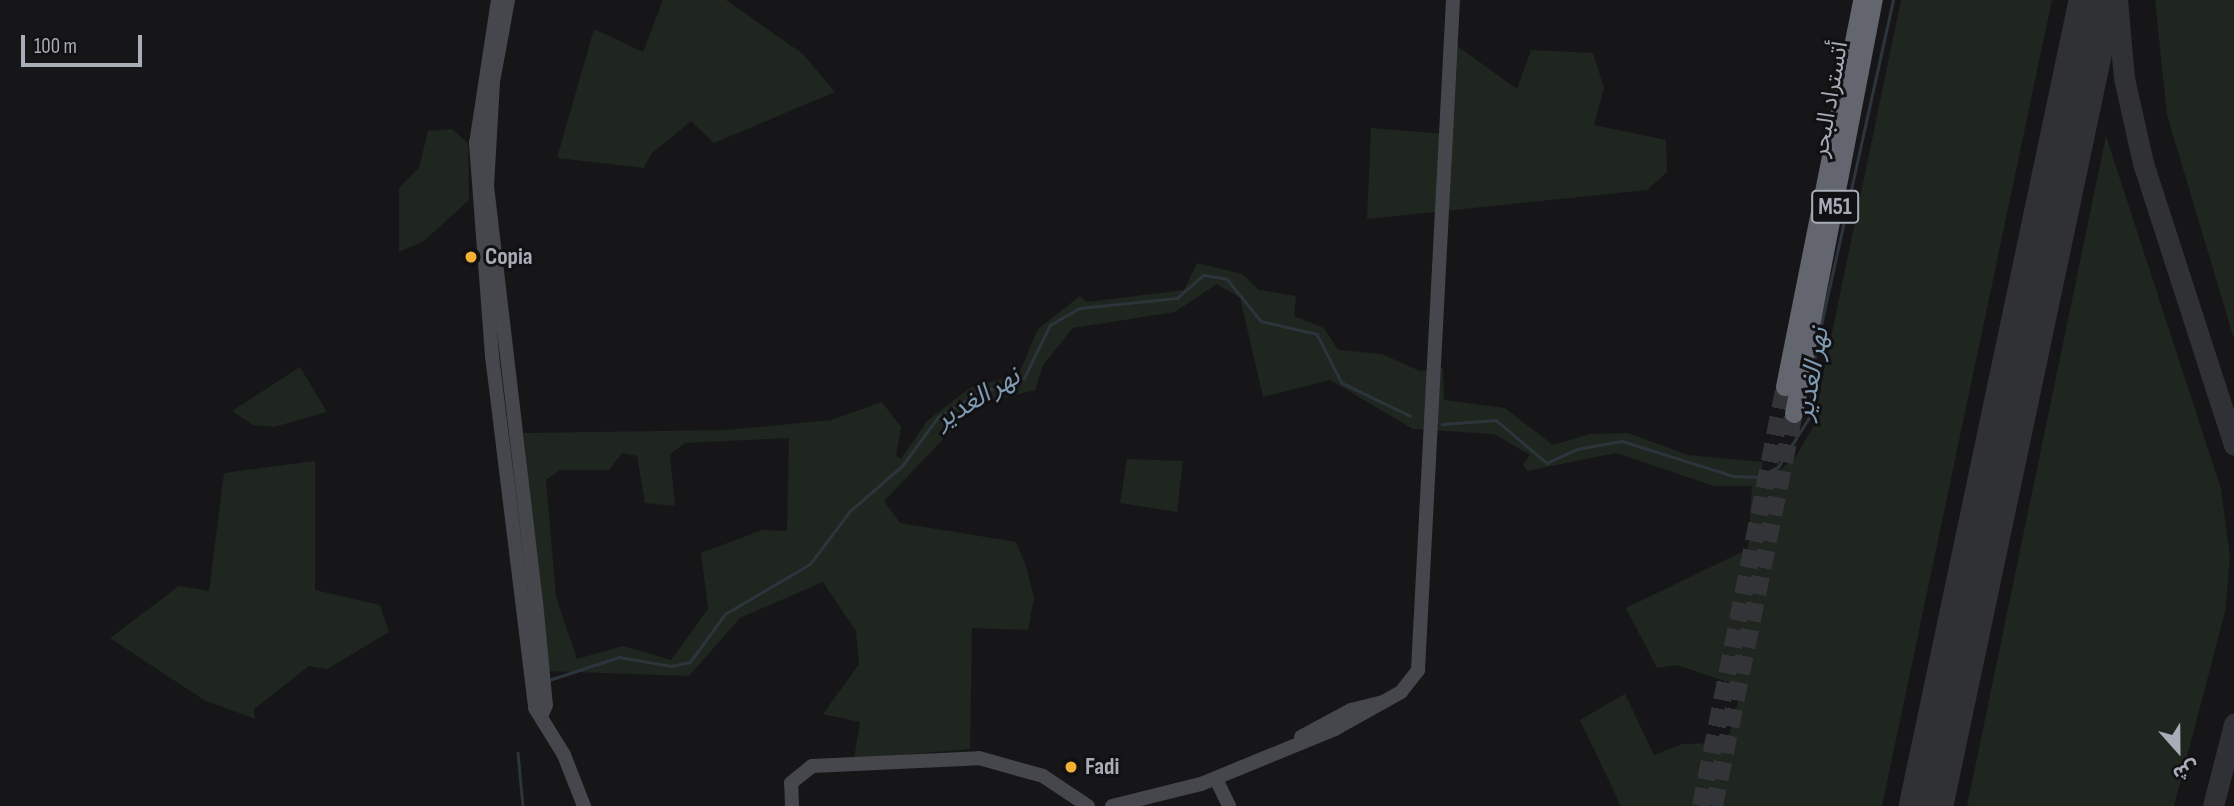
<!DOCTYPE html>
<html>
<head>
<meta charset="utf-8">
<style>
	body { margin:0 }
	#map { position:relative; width:2234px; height:806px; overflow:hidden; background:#161618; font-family:"Sofia Sans Condensed","Noto Sans Arabic",sans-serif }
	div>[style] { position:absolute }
	.green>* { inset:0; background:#1e261f }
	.stream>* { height:2.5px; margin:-1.25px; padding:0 1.25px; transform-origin:1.25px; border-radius:1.25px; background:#2c353c }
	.taxiway>* { height:21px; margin:-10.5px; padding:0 10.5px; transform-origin:10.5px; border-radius:10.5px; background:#303135 }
	.runway>* { height:54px; margin:-27px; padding:0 27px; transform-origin:27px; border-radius:27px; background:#303135 }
	.highway-tunnel>* { height:18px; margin-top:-9px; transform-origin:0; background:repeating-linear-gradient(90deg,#333438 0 18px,transparent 0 27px) }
	.secondary>* { height:14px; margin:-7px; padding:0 7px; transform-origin:7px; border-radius:7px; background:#45474d }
	.highway>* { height:18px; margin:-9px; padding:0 9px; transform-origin:9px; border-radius:9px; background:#63666e }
	.dots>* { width:19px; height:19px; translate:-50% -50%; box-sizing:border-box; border:4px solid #111113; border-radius:50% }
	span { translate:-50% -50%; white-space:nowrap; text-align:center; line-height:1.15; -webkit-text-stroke:6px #111113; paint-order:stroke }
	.shield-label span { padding:2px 5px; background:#111113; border:2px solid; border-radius:5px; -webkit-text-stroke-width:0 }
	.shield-label { font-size:23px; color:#a8adb8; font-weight:700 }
	.street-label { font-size:24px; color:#a8adb8 }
	.poi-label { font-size:24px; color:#a8adb8; font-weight:700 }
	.left { translate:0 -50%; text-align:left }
	.water-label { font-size:26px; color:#7f9bb3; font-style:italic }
	.north { position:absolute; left:2143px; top:715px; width:70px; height:70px; -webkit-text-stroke:5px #111113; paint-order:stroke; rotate:159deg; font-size:19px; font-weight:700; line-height:28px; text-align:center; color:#a8adb8 }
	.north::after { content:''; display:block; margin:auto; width:24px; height:32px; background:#a8adb8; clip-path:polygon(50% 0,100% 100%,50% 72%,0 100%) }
	.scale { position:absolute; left:21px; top:35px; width:121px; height:32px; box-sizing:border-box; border:4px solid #a8adb8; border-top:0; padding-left:9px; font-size:21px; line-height:24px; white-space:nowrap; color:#a8adb8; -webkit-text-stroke:5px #111113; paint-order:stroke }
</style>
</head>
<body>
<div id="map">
	<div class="green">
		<div style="clip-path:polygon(663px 0,726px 0,803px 54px,835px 92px,714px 143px,691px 121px,651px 154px,644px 168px,557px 158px,594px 29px,643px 52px)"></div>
		<div style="clip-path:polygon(evenodd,1901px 0,2052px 0,1882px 806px,1621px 806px,1580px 720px,1625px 694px,1654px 755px,1682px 744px,1727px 743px,1742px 687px,1677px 665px,1657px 668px,1626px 608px,1748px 549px,1752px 486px,1714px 486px,1616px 453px,1527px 471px,1523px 464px,1530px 455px,1494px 434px,1413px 429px,1330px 380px,1263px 397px,1240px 298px,1217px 284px,1175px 312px,1073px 328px,1043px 365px,1035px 390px,976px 405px,884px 501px,900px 523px,1016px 542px,1026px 566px,1034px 598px,1028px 630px,972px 628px,970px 749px,854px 759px,860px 722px,823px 714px,859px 664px,856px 631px,823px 582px,740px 618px,689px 676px,544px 671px,524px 433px,727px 430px,831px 420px,882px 402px,901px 427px,896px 456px,901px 459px,927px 421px,970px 388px,1019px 374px,1038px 329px,1080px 296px,1087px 302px,1184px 290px,1197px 263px,1242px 274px,1259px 290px,1296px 296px,1294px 316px,1324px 328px,1338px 350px,1382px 354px,1420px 371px,1443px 368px,1444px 400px,1505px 408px,1553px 445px,1590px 434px,1628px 433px,1688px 455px,1763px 462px,1760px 480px,1772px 476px,1795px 458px,1812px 429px,1901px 0,789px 438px,787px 531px,762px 530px,701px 553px,708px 609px,671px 660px,623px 646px,577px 659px,556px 597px,546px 480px,560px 470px,609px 470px,622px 453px,637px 456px,645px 503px,675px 506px,670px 454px,685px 443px,789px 438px)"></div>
		<div style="clip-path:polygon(2155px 0,2234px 0,2234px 339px,2167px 115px)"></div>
		<div style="clip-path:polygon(1449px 40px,1517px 89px,1531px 50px,1593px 53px,1604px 88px,1594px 125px,1666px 140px,1667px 172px,1647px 190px,1367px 219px,1371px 128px,1444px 134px)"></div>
		<div style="clip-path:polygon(452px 129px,468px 143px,469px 200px,424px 241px,399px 252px,399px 188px,419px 168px,428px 131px)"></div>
		<div style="clip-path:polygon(2106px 136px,2221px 489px,2230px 557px,2225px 612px,2174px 806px,1967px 806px)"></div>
		<div style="clip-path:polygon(300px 367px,327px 412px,274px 427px,253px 425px,232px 411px)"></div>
		<div style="clip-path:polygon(1127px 459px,1183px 461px,1177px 512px,1120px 503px)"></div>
		<div style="clip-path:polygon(315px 461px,315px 590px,380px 605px,389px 632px,327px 669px,309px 666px,254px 709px,255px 719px,204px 700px,110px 638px,179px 586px,209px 591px,224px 473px)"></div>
	</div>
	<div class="stream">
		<div style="left:1442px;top:424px;width:54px;rotate:-4.2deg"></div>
		<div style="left:1496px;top:420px;width:67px;rotate:40.1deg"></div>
		<div style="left:1547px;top:463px;width:33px;rotate:-25deg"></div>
		<div style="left:1577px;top:449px;width:46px;rotate:-10.1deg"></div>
		<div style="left:1622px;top:441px;width:117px;rotate:17.4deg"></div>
		<div style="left:1734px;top:476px;width:25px;rotate:2deg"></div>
		<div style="left:1759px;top:477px;width:21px;rotate:-28deg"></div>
		<div style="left:1778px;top:467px;width:60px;rotate:-57.9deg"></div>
		<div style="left:1810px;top:416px;width:64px;rotate:-85.5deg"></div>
		<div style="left:1815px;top:352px;width:361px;rotate:-77.5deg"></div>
		<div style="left:549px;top:680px;width:74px;rotate:-18.2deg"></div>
		<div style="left:619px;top:657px;width:53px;rotate:9.8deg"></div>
		<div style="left:671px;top:666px;width:19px;rotate:-12deg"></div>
		<div style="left:690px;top:662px;width:59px;rotate:-53.9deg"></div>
		<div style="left:725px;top:614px;width:99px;rotate:-30.5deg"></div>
		<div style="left:810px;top:564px;width:66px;rotate:-53deg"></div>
		<div style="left:850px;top:511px;width:69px;rotate:-40.9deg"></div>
		<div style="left:902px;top:466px;width:61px;rotate:-53.7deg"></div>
		<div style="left:938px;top:417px;width:48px;rotate:-30.3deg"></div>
		<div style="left:979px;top:393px;width:47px;rotate:-18.4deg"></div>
		<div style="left:1024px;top:378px;width:59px;rotate:-63.9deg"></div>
		<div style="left:1050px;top:325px;width:34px;rotate:-30deg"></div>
		<div style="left:1080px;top:308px;width:98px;rotate:-5.9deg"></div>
		<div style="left:1177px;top:298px;width:35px;rotate:-41deg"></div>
		<div style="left:1203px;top:275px;width:24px;rotate:9deg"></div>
		<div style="left:1227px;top:279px;width:54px;rotate:51deg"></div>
		<div style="left:1261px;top:321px;width:57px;rotate:13.1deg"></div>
		<div style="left:1317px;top:334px;width:55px;rotate:63deg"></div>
		<div style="left:1342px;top:383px;width:76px;rotate:25.6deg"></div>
		<div style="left:518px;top:753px;width:53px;rotate:84.6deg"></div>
	</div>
	<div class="taxiway">
		<div style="left:2117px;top:0;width:78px;rotate:84.9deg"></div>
		<div style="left:2124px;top:78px;width:87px;rotate:77.4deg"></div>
		<div style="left:2143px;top:163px;width:296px;rotate:72.1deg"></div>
		<div style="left:2213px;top:806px;width:85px;rotate:-75.6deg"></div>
	</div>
	<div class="runway">
		<div style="left:1926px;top:806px;width:824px;rotate:-78.09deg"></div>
	</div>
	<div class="highway-tunnel">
		<div style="left:1701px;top:806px;width:427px;rotate:-78.7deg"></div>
		<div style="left:1714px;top:806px;width:400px;rotate:-78.5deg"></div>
	</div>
	<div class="secondary">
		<div style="left:498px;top:0;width:145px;rotate:98.7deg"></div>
		<div style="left:476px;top:143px;width:214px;rotate:85.7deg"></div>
		<div style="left:492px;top:356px;width:355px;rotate:83deg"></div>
		<div style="left:535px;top:708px;width:55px;rotate:58.3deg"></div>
		<div style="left:564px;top:755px;width:55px;rotate:68.6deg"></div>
		<div style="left:508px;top:0;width:83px;rotate:100.4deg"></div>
		<div style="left:493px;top:82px;width:104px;rotate:93.3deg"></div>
		<div style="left:487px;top:186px;width:419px;rotate:83.3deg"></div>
		<div style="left:536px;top:602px;width:103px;rotate:84.5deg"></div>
		<div style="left:546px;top:705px;width:13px;rotate:113deg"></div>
		<div style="left:1301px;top:737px;width:57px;rotate:-28.4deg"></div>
		<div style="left:1351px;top:710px;width:32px;rotate:-14deg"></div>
		<div style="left:1216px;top:779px;width:30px;rotate:64deg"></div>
		<div style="left:792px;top:806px;width:23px;rotate:-92deg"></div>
		<div style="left:791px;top:783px;width:27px;rotate:-39deg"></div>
		<div style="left:812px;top:766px;width:167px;rotate:-2.7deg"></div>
		<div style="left:979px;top:758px;width:66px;rotate:15.7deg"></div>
		<div style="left:1043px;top:776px;width:54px;rotate:33.7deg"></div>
		<div style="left:1112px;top:806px;width:92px;rotate:-13.9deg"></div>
		<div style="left:1201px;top:784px;width:145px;rotate:-22.3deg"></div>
		<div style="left:1335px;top:729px;width:76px;rotate:-29.3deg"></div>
		<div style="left:1401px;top:692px;width:28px;rotate:-52deg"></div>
		<div style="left:1418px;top:670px;width:671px;rotate:-87.01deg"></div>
	</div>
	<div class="highway">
		<div style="left:1785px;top:387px;width:395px;rotate:-78.7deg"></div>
		<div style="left:1794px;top:414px;width:422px;rotate:-79.1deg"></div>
	</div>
	<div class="dots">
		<div style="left:471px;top:257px;background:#f2b134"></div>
		<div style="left:1071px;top:767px;background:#f2b134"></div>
	</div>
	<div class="shield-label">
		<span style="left:1835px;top:207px">M51</span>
	</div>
	<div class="street-label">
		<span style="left:1830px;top:99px;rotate:-80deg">أتستراد البحر</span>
	</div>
	<div class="poi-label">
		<span class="left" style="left:485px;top:257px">Copia</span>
		<span class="left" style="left:1085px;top:767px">Fadi</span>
	</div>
	<div class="water-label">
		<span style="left:1813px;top:374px;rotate:-80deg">نهر الغدير</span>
		<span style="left:978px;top:399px;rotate:-31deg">نهر الغدير</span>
	</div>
	<div class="north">ش</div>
	<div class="scale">100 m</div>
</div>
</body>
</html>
